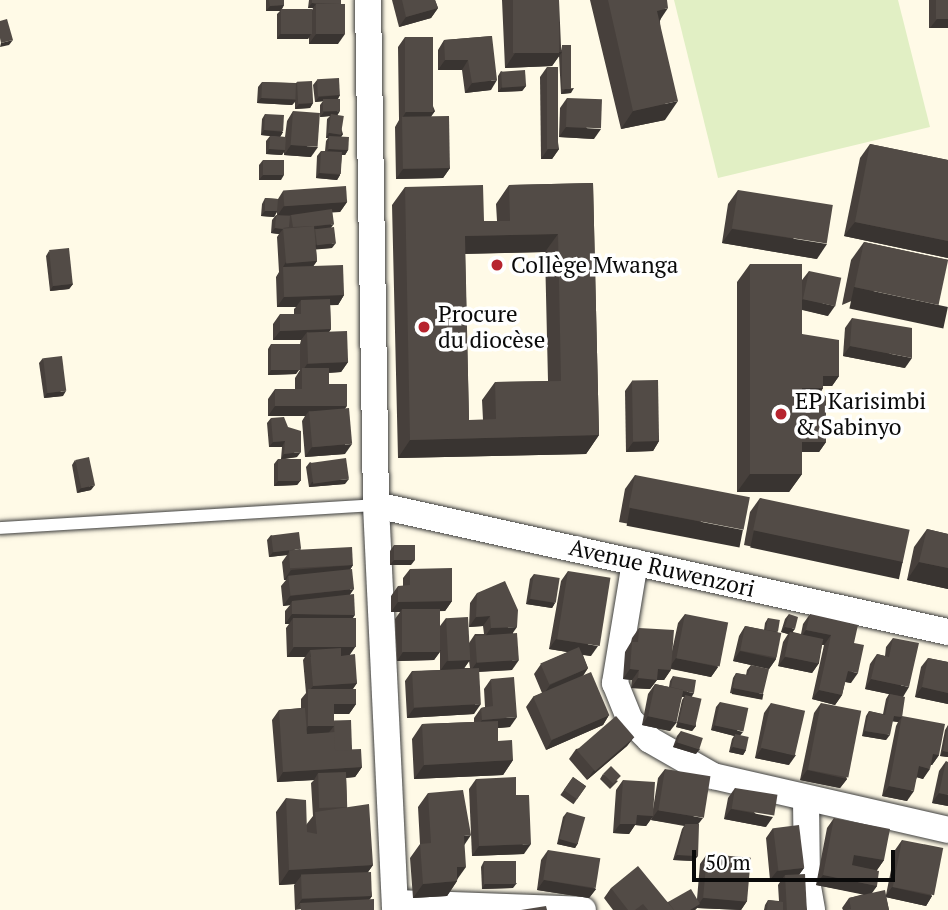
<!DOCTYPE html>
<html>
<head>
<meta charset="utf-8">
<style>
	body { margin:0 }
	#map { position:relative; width:948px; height:910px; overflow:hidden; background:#fffae7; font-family:"PT Serif",serif }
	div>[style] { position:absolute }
	.pitch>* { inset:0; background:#e1efc4 }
	.roads { filter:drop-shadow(0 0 2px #3d3d3d) drop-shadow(0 0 2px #3d3d3d) }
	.lane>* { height:12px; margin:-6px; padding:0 6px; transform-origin:6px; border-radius:6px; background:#fff }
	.street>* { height:26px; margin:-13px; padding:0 13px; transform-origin:13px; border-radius:13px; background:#fff }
	.wall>* { inset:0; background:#47403c; transform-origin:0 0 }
	.shaded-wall>* { inset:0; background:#393431; transform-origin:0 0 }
	.building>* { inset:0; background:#524b46; transform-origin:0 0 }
	.dots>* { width:19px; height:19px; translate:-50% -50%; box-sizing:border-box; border:4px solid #fff; border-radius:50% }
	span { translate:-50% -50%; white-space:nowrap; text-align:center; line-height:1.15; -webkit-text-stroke:7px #fff; paint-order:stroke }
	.poi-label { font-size:23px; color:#0a0a0a }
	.left { translate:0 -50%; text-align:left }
	.street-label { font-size:23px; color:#0a0a0a }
	.scale { position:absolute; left:692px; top:850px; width:203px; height:32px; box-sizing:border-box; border:4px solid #0a0a0a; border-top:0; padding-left:9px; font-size:21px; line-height:24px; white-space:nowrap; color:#0a0a0a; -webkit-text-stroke:5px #fff; paint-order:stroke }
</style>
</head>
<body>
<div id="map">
	<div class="pitch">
		<div style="clip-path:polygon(674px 0,898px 0,930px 127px,718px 178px)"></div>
	</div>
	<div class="roads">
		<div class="lane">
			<div style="left:0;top:528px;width:377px;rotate:-3.5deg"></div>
		</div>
		<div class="street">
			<div style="left:368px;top:0;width:505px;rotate:89.09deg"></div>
			<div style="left:376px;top:505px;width:405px;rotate:87.3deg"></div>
			<div style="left:376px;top:505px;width:586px;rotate:12.52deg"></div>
			<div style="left:635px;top:562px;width:123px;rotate:99.4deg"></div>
			<div style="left:615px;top:683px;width:40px;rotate:68deg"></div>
			<div style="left:630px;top:720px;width:28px;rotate:45deg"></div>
			<div style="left:650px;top:740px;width:73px;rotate:29.7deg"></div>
			<div style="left:713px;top:776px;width:241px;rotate:12.9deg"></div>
			<div style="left:806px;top:800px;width:81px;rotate:89.3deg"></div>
			<div style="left:807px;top:881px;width:29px;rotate:80deg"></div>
			<div style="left:395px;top:903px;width:188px;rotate:2.1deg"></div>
		</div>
	</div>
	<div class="wall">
		<div style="clip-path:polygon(266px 0,284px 0,284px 5px,282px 9px,312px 10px,313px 8px,308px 8px,309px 0,341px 0,338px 44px,309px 44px,309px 37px,308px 39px,277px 39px,277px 14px,280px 11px,266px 11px)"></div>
		<div style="clip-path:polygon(392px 0,435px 0,438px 8px,431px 18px,399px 27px)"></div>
		<div style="clip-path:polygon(502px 0,559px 0,561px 46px,571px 93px,561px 94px,559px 56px,552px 66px,505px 68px)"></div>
		<div style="clip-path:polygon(590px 0,667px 0,660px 21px,665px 120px,621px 129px)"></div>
		<div style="left:929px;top:0;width:19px;height:28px"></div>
		<div style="clip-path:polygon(492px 36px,491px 90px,465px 93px,462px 70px,438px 70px,438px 50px,444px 40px)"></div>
		<div style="clip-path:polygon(405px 37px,435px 111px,431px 116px,450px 168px,443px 178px,396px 179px,395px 127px,399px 120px,398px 47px)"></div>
		<div style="clip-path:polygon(547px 67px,559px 149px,552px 159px,541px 159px,540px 77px)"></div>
		<div style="clip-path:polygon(501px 71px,526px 86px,522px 91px,498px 92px,498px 76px)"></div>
		<div style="clip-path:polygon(317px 80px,340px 95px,338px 99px,337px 115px,343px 134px,341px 137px,348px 150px,345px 155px,342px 155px,340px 175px,337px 180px,316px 178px,317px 156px,321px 151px,325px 151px,326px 141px,328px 138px,326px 138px,327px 119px,330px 116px,320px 117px,320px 105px,323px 101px,315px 102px,313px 85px)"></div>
		<div style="clip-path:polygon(262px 82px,296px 83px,297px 82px,313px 103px,310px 108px,295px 109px,295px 102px,292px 105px,257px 103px,258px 87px)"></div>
		<div style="clip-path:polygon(567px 98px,594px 139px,559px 137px,560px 108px)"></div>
		<div style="clip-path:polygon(293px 111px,311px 157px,284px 155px,284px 152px,282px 155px,266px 154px,266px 141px,270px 136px,285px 137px,287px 121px)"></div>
		<div style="clip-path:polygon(265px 114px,283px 132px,280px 137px,261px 135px,262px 119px)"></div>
		<div style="clip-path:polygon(870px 144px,948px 160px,948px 258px,844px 236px,860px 158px)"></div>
		<div style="clip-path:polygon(263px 160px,281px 180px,259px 180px,259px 165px)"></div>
		<div style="clip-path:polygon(evenodd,593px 183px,599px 435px,586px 454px,398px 458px,392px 205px,405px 187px,484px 221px,497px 221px,496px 204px,509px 185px,593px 183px,545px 252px,548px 381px,495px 382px,482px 400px,483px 420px,469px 420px,465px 254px,545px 252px)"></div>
		<div style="clip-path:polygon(738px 190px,817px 259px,722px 243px,728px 204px)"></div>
		<div style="clip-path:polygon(283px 191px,347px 202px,340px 212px,332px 212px,331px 227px,332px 248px,316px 249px,317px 261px,313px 266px,344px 295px,338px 305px,330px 305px,331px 329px,329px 332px,348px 362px,341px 372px,329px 373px,329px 384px,345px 409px,345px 454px,305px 457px,302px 421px,305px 416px,268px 416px,268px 399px,275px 389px,295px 389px,295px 378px,300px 370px,300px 354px,296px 374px,268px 375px,268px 349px,271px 344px,300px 344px,301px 340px,273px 340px,273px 324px,280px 314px,294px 314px,294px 309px,296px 307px,277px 307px,276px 277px,279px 272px,277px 237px,279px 234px,271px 233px,272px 220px,276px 215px,277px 215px,277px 212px,274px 217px,261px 216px,262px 204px,265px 198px,278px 199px)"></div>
		<div style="clip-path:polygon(864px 242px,948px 260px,842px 305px,851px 260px)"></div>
		<div style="clip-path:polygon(49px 251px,73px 284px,69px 289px,50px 291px,46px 256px)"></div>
		<div style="clip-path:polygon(750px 264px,802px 280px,809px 271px,828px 316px,802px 310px,802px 334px,839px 376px,832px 386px,823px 386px,823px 388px,819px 395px,826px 442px,819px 452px,802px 452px,802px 474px,789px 492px,737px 492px,737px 282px)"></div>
		<div style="clip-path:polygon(852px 318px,905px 368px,843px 356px,845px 328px)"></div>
		<div style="clip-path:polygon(43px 358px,63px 396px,44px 398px,39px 363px)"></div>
		<div style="clip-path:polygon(632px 381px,659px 441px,653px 451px,626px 452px,625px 391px)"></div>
		<div style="clip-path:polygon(271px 418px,297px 457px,285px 459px,301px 480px,297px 485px,274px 486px,274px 464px,278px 459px,281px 459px,282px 447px,269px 447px,267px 423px)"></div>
		<div style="clip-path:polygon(75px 460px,91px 490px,77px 493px,72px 465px)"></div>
		<div style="clip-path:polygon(310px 462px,345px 484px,309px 487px,306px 467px)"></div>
		<div style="clip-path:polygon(635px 475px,733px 544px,619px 522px,625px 489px)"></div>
		<div style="clip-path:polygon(760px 498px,903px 562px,893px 576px,744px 545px,750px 512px)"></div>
		<div style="clip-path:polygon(927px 529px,948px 534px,948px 589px,907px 580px,914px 547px)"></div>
		<div style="clip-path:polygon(271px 535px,299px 552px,353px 565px,350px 570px,350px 595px,353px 618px,350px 655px,357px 683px,353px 689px,356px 704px,349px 714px,334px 714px,334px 721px,362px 767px,355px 777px,346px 778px,347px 807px,373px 865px,368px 872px,372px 896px,370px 899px,295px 910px,294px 885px,295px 884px,279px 885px,276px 812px,286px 798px,306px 825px,313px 816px,311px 783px,314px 780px,277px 782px,272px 720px,279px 710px,301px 708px,301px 699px,306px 693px,303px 660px,305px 657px,287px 657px,286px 628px,289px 624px,285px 624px,285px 611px,290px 605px,283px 606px,281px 586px,286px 580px,284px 580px,282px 562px,287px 555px,269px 557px,267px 540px)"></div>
		<div style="clip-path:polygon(394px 545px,411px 565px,390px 565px,390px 551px)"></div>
		<div style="clip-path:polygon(evenodd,410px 569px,452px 601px,445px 611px,440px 611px,440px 626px,446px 618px,469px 643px,475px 634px,484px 634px,483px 626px,469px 627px,470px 603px,477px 593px,513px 633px,512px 670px,479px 672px,474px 714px,407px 718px,405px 681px,412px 671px,440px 670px,440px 652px,434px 660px,397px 661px,395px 619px,400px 612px,391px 612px,391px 596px,398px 586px,403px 586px,403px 578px,410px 569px,469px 661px,470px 668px,464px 668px,469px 661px)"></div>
		<div style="clip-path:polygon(568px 571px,591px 656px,583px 655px,588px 668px,583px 676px,609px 715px,603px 725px,546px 750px,526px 707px,533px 697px,542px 693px,534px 674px,541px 664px,568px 652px,549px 649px,561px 581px)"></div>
		<div style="clip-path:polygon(534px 574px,555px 603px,552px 608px,526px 604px,530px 579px)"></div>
		<div style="clip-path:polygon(685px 614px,718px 667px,711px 677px,671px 669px,664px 680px,657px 680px,650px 689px,631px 688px,632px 680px,623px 679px,625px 652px,631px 642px,632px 638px,639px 628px,672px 651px,678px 623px)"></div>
		<div style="clip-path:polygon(789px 614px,793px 632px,801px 634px,803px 624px,810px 614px,854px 643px,851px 683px,845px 682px,842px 695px,835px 705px,812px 699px,824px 645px,822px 645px,819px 663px,812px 673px,778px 666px,783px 642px,788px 634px,781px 632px,785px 619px)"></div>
		<div style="clip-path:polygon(768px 618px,778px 633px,776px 659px,769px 669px,733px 661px,739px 636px,745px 626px,764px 630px,765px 623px)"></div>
		<div style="clip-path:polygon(893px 638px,903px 697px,902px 717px,939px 755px,932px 765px,931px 765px,923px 779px,917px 777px,907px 801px,882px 796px,896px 726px,898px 722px,892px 721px,886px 740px,862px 736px,866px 716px,869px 711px,883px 714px,886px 699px,889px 694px,865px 689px,870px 664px,877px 654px,885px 656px,886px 647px)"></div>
		<div style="clip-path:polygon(928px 658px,948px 662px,948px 704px,915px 697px,921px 667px)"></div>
		<div style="clip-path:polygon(751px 665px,760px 699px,730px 693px,733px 678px,736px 673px,746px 675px,747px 670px)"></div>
		<div style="clip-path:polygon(673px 676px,692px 697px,696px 726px,692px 731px,676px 727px,682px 700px,684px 697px,682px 697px,670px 731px,642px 725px,648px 694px,655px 684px,669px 687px,670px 681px)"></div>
		<div style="clip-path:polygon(491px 679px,510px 727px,498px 728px,498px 741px,513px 760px,503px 775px,414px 779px,412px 739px,422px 724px,474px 722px,474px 718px,481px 708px,485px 707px,484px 689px)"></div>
		<div style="clip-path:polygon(720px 702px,740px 735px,746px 750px,743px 755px,729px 752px,732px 739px,734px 736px,711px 730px,716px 707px)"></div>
		<div style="clip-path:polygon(771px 703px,789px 765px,755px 758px,764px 713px)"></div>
		<div style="clip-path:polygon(821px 703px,847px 779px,840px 788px,800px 780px,814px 713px)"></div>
		<div style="clip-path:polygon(948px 725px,948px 757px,940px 756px,945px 730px)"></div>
		<div style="clip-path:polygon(681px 731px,696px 754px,673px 747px,677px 736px)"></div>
		<div style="clip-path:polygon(634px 737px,627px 746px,587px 780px,569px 759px,576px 749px)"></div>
		<div style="clip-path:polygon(946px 761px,948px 806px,932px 803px,939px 771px)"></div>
		<div style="clip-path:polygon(665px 769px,698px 824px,694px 861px,673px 860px,682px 829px,684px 826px,651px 820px,652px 818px,646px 826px,635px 825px,629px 834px,613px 833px,616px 790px,623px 780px,653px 809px,658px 778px)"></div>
		<div style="clip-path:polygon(603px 774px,618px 781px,610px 789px,600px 779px)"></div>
		<div style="left:573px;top:777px;width:16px;height:22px;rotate:35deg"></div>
		<div style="clip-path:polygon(476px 779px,516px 795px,524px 854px,472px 856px,469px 789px)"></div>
		<div style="clip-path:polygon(735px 788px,766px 827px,724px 819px,728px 798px)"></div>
		<div style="clip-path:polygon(428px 793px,464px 845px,457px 881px,447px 896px,413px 898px,410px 858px,420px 844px,418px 807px)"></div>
		<div style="clip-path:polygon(567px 812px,578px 843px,575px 848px,557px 844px,563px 817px)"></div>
		<div style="clip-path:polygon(834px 818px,884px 860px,877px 870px,877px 886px,871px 893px,886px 895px,895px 850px,902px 840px,932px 896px,926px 906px,886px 897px,889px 910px,843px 910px,842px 908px,849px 898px,864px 894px,816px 885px,827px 828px)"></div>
		<div style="clip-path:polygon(773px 828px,804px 868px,799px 875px,807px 910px,764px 910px,765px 905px,768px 900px,779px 901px,778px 885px,782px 879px,770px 880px,766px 838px)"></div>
		<div style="clip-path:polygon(548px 850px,596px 889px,589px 898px,537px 890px,541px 860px)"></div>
		<div style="clip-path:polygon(707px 854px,747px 901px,741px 910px,697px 908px,695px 910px,613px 910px,604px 898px,611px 888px,668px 902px,697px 899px,700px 864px)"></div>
		<div style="clip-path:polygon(484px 861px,513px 888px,482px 889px,481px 867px)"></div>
	</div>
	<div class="shaded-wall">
		<div style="clip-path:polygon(312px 3px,316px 4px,313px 8px,308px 8px)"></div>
		<div style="clip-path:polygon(284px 5px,281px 10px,281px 9px,280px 11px,266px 11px,270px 6px)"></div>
		<div style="clip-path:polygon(438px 8px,431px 18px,399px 27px,406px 17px)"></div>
		<div style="clip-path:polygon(668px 8px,656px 26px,657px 11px)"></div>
		<div style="clip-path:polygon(948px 18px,948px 28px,930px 28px,937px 19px)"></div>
		<div style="clip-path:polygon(280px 34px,311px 34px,308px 39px,277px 39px)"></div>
		<div style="clip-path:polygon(316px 34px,345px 34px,338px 44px,309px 44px)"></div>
		<div style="clip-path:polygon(13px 40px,9px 45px,0 47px,1px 43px)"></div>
		<div style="clip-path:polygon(562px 52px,552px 66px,505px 68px,515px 53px)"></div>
		<div style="clip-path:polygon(445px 60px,468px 60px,462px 70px,438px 70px)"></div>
		<div style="clip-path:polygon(497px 80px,491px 90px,465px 93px,472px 83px)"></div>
		<div style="clip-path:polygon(526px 86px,522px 91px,498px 92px,502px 87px)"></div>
		<div style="clip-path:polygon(574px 88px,571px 93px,561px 94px,565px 89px)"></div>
		<div style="clip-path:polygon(340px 95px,337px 100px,315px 102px,319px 97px)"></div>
		<div style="clip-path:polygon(261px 98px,296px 100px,292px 105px,257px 103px)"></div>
		<div style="clip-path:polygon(678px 101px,665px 120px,621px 129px,633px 111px)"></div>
		<div style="clip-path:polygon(313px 103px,310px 108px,295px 109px,299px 104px)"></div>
		<div style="clip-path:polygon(340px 111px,337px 116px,331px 114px,330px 116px,320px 117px,324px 112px)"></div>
		<div style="clip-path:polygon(435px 111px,428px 121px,402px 118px,406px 112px)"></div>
		<div style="clip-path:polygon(566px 127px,601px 129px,594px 139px,559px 137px)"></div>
		<div style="clip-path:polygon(264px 130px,283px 132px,280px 137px,261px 135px)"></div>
		<div style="clip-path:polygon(329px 133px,343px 134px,339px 140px,329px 136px,328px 138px,326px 138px)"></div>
		<div style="clip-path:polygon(291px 145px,318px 147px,311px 157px,284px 155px)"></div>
		<div style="clip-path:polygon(269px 149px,285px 150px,282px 155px,266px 154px)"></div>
		<div style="clip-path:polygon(329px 149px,348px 150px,345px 155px,325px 154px)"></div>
		<div style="clip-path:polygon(548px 149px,559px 149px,552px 159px,541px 159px)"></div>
		<div style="clip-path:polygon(450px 168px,443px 178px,396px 179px,403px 169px)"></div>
		<div style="clip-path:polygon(319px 173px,340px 175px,337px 180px,316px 178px)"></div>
		<div style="clip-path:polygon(263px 175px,284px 175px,281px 180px,259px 180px)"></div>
		<div style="clip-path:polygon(347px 202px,340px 212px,277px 216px,284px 206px)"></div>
		<div style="clip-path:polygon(265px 211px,277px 211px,274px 217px,261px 216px)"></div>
		<div style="clip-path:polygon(855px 222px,948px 241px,948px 258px,844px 236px)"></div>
		<div style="clip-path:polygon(334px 224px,330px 229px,293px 229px)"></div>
		<div style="clip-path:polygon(275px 228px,283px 229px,279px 234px,271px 233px)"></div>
		<div style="clip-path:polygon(732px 229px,827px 244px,817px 259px,722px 243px)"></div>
		<div style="clip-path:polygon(558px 234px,545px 252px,452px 254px,465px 236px)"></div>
		<div style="clip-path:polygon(336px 243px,332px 248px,311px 250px,314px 245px)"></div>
		<div style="clip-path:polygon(317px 261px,310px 271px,283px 267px,286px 262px)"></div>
		<div style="clip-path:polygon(73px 284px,69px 289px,50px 291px,53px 286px)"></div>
		<div style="left:854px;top:287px;width:96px;height:22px;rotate:12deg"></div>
		<div style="clip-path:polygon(344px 295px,338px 305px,301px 306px,301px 300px,296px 307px,277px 307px,284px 297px)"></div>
		<div style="clip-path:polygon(803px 299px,835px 306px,828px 316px,796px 308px)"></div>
		<div style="clip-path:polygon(331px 329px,324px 339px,307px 332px,301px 340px,273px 340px,280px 331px)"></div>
		<div style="clip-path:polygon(850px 346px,912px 358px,905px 368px,843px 356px)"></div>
		<div style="clip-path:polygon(348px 362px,341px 372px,302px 374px,302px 372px,307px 364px)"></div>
		<div style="clip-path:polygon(300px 369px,296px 374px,268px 375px,271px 370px)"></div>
		<div style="clip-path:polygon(823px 376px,839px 376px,832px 386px,816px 386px)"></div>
		<div style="clip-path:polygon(802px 388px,823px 388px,816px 398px,801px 398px)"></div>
		<div style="clip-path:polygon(66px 391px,63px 396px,44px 398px,47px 393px)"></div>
		<div style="clip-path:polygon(275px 406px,347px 406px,340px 416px,309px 411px,305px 416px,268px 416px)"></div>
		<div style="clip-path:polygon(599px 435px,586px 454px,398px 458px,410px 440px)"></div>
		<div style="clip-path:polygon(285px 441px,282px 447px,269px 447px,273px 442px)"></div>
		<div style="clip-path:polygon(659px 441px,653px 451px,626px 452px,633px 442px)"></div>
		<div style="clip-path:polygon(801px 442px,826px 442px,819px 452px,794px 452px)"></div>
		<div style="clip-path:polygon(352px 444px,345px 454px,305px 457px,312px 447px)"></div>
		<div style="clip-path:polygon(301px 452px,297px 457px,281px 459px,284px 454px)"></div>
		<div style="clip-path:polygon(750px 474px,802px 474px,789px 492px,737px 492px)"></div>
		<div style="clip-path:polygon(349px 479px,345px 484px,309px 487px,312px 482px)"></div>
		<div style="clip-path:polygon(301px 480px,297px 485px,274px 486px,278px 481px)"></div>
		<div style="clip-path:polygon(95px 485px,91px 490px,77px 493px,81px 488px)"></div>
		<div style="left:630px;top:508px;width:115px;height:18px;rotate:11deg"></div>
		<div style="left:754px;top:530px;width:152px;height:18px;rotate:12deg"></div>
		<div style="clip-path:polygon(301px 549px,297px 554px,289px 552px,287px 555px,269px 557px,273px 552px)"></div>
		<div style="clip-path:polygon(394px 560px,415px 560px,411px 565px,390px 565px)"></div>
		<div style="clip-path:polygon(919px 562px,948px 568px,948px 589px,907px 580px)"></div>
		<div style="clip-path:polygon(353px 565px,346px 575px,288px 576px,286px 580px,284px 580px,291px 570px)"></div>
		<div style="clip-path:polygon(354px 589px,347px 599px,292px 601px,290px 605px,283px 606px,290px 596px)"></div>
		<div style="clip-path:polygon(530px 599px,555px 603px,552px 608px,526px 604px)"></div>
		<div style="clip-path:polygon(452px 601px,445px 611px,402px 612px,402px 609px,400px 612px,391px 612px,398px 602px)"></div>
		<div style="clip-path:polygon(292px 614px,355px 615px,348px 625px,293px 618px,289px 624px,285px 624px)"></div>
		<div style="clip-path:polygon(490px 616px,483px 626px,469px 627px,476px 617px)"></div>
		<div style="clip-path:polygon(517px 627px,510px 637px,484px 638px,491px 628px)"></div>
		<div style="clip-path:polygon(785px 627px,795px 629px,791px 634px,790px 632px,788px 634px,781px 632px)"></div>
		<div style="clip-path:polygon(806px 630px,831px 635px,824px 645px,799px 640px)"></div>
		<div style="clip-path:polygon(556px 639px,598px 646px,591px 656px,549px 649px)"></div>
		<div style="clip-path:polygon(356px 646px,349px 656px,310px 657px,310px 650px,305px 657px,287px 657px,294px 647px)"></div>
		<div style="clip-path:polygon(441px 650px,434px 660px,397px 661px,403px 652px)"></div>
		<div style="clip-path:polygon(740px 651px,776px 659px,769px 669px,733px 661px)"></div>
		<div style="clip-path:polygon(785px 657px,819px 663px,812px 673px,778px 666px)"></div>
		<div style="clip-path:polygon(676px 658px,718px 667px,711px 677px,669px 668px)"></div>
		<div style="clip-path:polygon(470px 660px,463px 670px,440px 671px,447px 661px)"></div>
		<div style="clip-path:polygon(519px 660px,512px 670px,470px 672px,477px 662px)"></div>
		<div style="clip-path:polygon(588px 668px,581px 678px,543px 695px,550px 685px)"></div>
		<div style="clip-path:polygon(630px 669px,639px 670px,632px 680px,623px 679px)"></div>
		<div style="clip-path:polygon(658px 669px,671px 670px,664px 680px,657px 680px,650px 689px,631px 688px,638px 678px)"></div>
		<div style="clip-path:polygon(848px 671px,858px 673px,851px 683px,841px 681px)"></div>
		<div style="clip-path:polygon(871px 679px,909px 687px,903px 697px,865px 689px)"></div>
		<div style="clip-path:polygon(357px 683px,350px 692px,308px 693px,313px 686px)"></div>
		<div style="clip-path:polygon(922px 687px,948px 693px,948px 704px,915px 697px)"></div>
		<div style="left:733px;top:688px;width:31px;height:6px;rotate:11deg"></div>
		<div style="clip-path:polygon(671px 689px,694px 693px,691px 698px,667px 694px)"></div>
		<div style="clip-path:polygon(819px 690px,842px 695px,835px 705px,812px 699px)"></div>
		<div style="clip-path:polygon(334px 704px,356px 704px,349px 714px,327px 714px)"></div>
		<div style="clip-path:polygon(481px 704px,474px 714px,407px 718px,414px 708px)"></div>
		<div style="clip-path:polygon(609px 715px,603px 725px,546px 750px,552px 740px)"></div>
		<div style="clip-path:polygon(648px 716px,677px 722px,670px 731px,642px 725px)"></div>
		<div style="clip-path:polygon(894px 716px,902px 717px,898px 722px,890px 721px)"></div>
		<div style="clip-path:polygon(517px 717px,510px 727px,475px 730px,482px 720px)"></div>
		<div style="clip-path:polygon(679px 722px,696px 726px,692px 731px,676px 727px)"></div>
		<div style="clip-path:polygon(715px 725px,743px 732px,739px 737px,711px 730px)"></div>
		<div style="clip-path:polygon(308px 726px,334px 726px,327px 735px,302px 736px)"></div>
		<div style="clip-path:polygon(865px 731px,890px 735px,886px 740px,862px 736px)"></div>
		<div style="clip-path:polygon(634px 737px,627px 746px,587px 780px,594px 770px)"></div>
		<div style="clip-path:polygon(677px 742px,700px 749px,696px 754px,673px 747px)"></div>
		<div style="clip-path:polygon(733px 747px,746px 750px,743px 755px,729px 752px)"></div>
		<div style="clip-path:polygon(762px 748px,796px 755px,789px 765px,755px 758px)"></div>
		<div style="clip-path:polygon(943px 751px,948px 752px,948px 757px,940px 756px)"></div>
		<div style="clip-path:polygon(933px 754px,939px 755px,932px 765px,926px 764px)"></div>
		<div style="clip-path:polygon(513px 760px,503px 775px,414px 779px,424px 765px)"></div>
		<div style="clip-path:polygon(919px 766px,930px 769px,923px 779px,912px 776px)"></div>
		<div style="clip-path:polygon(362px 767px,355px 777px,319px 780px,318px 773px,314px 780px,277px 782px,283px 772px)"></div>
		<div style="clip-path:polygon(807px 770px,847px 779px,840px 788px,800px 780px)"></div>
		<div style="clip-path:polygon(889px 786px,914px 791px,907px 801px,882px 796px)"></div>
		<div style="clip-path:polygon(939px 793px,948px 795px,948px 806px,932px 803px)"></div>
		<div style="clip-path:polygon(731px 809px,773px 817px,766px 827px,724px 819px)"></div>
		<div style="clip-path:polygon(658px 810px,703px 818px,696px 827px,651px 820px)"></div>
		<div style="clip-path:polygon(637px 815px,653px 816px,646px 826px,635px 825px,629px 834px,613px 833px,620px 824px)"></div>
		<div style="clip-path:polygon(471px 835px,461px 850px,464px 836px)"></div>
		<div style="clip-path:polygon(560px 839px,578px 843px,575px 848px,557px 844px)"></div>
		<div style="clip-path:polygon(531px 844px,524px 854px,472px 856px,479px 846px)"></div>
		<div style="clip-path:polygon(677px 855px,698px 856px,694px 861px,673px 860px)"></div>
		<div style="clip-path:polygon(854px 855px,884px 860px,877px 870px,847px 865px)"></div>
		<div style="clip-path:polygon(373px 865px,363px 879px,301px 876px,295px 884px,279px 885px,289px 870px)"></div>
		<div style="clip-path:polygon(457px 867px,466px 867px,456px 881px)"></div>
		<div style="clip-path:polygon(804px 868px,797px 877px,785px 875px,782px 879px,770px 880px,777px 871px)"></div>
		<div style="clip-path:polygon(823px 875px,877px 886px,870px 896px,816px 885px)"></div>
		<div style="clip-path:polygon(544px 880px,596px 889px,589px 898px,537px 890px)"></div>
		<div style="clip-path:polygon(457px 881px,447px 896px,413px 898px,423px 884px)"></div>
		<div style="clip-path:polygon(517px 883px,513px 888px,482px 889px,485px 884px)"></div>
		<div style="clip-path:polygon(892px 887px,932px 896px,926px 906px,885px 897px)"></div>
		<div style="clip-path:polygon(372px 896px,365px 906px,300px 903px,295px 909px,302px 899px)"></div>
		<div style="clip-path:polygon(703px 898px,747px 901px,741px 910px,697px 908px,695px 910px,690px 910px,698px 905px)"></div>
	</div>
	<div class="building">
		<div style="clip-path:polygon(269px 0,284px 0,284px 5px,270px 6px)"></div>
		<div style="clip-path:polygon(312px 0,341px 0,341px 4px,312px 3px)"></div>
		<div style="clip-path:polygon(402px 0,435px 0,438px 8px,406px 17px)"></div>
		<div style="left:513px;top:0;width:46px;height:53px"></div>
		<div style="clip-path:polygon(608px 0,667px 0,668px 8px,657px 11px,678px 101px,633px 111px)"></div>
		<div style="left:936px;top:0;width:12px;height:19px"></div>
		<div style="left:316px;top:4px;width:29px;height:30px"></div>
		<div style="left:281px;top:9px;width:31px;height:25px"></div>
		<div style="clip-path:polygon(7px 19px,13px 40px,1px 43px,0 38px,0 21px)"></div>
		<div style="clip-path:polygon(492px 36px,497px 80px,472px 83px,468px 60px,445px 60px,444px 40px)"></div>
		<div style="left:405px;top:37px;width:28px;height:75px"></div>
		<div style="left:562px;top:45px;width:9px;height:44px"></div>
		<div style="left:547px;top:67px;width:11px;height:82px"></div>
		<div style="left:525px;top:70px;width:16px;height:24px;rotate:86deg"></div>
		<div style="left:339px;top:78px;width:17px;height:22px;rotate:87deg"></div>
		<div style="left:312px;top:81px;width:22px;height:15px;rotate:87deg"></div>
		<div style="left:262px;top:82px;width:34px;height:16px;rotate:2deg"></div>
		<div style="left:567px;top:98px;width:35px;height:29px;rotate:2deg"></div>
		<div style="left:340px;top:99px;width:12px;height:17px;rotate:90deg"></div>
		<div style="left:293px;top:111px;width:27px;height:34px;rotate:4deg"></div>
		<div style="left:265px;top:114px;width:19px;height:16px;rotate:3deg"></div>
		<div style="left:331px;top:114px;width:13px;height:19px;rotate:9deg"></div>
		<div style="left:449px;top:116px;width:52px;height:47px;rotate:89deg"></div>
		<div style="left:270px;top:136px;width:16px;height:13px;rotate:4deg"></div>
		<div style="left:329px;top:136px;width:20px;height:13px;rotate:3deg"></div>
		<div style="clip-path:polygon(870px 144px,948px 160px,948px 241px,855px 222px)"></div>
		<div style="left:321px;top:151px;width:21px;height:22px;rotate:3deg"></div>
		<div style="left:263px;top:160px;width:21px;height:15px"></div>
		<div style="clip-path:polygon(evenodd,593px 183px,599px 435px,410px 440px,405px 187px,483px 185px,484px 221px,510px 221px,509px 185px,593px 183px,558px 234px,561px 381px,495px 382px,496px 419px,469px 420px,465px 236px,558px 234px)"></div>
		<div style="left:346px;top:186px;width:16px;height:63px;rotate:86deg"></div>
		<div style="left:738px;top:190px;width:96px;height:39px;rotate:9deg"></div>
		<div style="clip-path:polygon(265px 198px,278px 199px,277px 211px,265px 211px)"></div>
		<div style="clip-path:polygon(332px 209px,334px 224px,314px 226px,293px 227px,291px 215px)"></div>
		<div style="clip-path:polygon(276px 215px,290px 216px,289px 227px,283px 228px,284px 229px,275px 228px)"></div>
		<div style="left:314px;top:226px;width:35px;height:31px;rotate:85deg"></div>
		<div style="left:334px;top:227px;width:16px;height:19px;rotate:83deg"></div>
		<div style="left:864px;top:242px;width:86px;height:46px;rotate:12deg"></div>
		<div style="left:69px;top:248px;width:36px;height:20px;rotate:84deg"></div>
		<div style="left:750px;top:264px;width:52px;height:210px"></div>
		<div style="left:343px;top:265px;width:30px;height:60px;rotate:88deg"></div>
		<div style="left:809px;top:271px;width:33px;height:29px;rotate:12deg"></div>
		<div style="clip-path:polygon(330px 299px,331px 329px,280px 331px,280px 314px,301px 314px,301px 300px)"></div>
		<div style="clip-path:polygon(852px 318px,912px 328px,912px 358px,850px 346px)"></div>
		<div style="left:347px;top:331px;width:31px;height:40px;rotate:88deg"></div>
		<div style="clip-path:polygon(802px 334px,839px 340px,839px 376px,823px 376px,823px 388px,802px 388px)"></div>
		<div style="left:271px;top:344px;width:29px;height:26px"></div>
		<div style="left:62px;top:356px;width:35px;height:19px;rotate:83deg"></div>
		<div style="clip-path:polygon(302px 368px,329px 368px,329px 384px,347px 384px,347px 406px,275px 406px,275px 389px,302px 389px)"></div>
		<div style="left:658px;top:380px;width:61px;height:26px;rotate:89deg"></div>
		<div style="left:802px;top:395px;width:24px;height:47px"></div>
		<div style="left:349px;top:408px;width:36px;height:40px;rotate:85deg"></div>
		<div style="clip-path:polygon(284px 417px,288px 427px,301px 431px,301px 452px,284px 454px,285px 441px,273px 442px,271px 418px)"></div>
		<div style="left:89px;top:457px;width:29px;height:14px;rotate:78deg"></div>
		<div style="left:346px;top:458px;width:21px;height:36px;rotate:82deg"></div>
		<div style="left:278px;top:459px;width:23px;height:22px"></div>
		<div style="left:635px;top:475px;width:117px;height:33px;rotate:11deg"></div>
		<div style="left:760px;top:498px;width:153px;height:33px;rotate:12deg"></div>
		<div style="clip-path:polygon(927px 529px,948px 534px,948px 568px,919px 562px)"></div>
		<div style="left:299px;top:532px;width:17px;height:28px;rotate:83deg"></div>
		<div style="left:394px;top:545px;width:21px;height:15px"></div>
		<div style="left:352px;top:547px;width:18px;height:63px;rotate:87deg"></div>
		<div style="clip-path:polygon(452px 568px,452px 601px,398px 602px,398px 586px,410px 585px,410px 569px)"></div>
		<div style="left:352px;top:569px;width:20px;height:64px;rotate:84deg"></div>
		<div style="left:568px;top:571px;width:43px;height:69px;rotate:9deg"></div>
		<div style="left:534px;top:574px;width:26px;height:25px;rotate:9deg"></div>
		<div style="clip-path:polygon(505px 581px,518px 610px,517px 627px,491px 628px,490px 616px,476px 617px,477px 593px)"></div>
		<div style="clip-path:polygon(354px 594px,355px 615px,292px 614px,292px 601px)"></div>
		<div style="left:402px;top:609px;width:38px;height:43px"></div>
		<div style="left:685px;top:614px;width:44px;height:45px;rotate:11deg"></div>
		<div style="clip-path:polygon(789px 614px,798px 617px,795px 629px,785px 627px)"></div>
		<div style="clip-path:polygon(810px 614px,858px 625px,854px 643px,864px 645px,858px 673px,848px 671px,842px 695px,819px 690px,831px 635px,806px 630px)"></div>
		<div style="left:468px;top:617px;width:43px;height:22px;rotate:87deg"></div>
		<div style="left:293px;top:618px;width:63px;height:29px"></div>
		<div style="left:768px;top:618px;width:12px;height:12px;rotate:9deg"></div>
		<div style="left:745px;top:626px;width:37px;height:25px;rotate:11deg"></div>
		<div style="clip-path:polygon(639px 628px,674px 630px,671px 670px,658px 669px,657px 680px,638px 678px,639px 670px,630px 669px,632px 642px,638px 642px)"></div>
		<div style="left:790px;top:632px;width:34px;height:25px;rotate:12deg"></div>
		<div style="left:517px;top:633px;width:27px;height:42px;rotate:86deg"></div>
		<div style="clip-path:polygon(893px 638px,919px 643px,909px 687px,871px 679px,877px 654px,889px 657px)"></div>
		<div style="left:579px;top:647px;width:23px;height:42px;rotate:67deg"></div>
		<div style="clip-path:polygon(341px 648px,341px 656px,355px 654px,357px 683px,313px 686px,310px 650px)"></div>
		<div style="clip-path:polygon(928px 658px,948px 662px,948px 693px,922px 687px)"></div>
		<div style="clip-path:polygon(751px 665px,769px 669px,763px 694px,733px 688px,736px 673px,748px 675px)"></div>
		<div style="left:479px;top:668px;width:36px;height:67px;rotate:87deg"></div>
		<div style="left:591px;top:672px;width:47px;height:63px;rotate:67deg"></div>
		<div style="clip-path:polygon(673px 676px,696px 680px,694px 693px,683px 691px,683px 690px,671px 687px)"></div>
		<div style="clip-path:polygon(514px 677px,517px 717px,482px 720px,481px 708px,493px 706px,491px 679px)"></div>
		<div style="left:655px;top:684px;width:29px;height:33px;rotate:12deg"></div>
		<div style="clip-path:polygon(308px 689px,356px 689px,356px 704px,334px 704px,334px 726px,308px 726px)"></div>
		<div style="clip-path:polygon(890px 694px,905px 697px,902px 717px,894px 716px,890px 735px,865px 731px,869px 711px,885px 715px)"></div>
		<div style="left:685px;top:695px;width:17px;height:28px;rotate:13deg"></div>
		<div style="left:720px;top:702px;width:29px;height:24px;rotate:12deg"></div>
		<div style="left:771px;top:703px;width:35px;height:46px;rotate:13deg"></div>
		<div style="left:821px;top:703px;width:41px;height:68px;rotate:11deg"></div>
		<div style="clip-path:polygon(305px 708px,307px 734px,335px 732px,336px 750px,361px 749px,362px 767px,283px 772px,279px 710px)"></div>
		<div style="left:616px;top:716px;width:28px;height:52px;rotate:49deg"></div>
		<div style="clip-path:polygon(902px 716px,945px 724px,939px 755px,933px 754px,930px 769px,919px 766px,914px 791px,889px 786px)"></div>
		<div style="left:351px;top:720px;width:30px;height:17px;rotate:88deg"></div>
		<div style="clip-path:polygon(498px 721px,498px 741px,512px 740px,513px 760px,424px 765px,422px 724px)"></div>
		<div style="clip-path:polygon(948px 726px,948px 752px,943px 751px)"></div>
		<div style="left:681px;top:731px;width:23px;height:12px;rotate:18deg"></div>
		<div style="left:735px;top:734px;width:14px;height:13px;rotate:12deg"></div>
		<div style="clip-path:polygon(946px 761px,948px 762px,948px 795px,939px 793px)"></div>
		<div style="left:611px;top:766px;width:14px;height:11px;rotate:45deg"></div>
		<div style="left:665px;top:769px;width:46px;height:42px;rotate:9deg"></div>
		<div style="left:346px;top:772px;width:35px;height:28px;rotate:88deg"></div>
		<div style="clip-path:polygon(516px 777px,516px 795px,529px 795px,531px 844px,479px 846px,476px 779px)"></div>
		<div style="left:573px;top:777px;width:16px;height:16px;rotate:35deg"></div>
		<div style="clip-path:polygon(623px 780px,655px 782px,653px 816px,637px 815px,636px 824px,620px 824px)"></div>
		<div style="left:735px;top:788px;width:43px;height:21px;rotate:9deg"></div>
		<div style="clip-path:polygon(463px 790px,471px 835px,464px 836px,466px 867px,457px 867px,457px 881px,423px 884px,420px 844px,431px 843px,428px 793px)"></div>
		<div style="clip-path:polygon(286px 798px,306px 800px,307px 832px,317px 834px,315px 812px,369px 804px,373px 865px,289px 870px)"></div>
		<div style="left:567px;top:812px;width:19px;height:28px;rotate:16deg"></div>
		<div style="clip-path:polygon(834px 818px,890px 829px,884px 860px,854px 855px,852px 865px,879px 871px,877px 886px,823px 875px)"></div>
		<div style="clip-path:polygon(685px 824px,699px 824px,698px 856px,677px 855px)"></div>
		<div style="left:799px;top:825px;width:43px;height:26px;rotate:83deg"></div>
		<div style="left:902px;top:840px;width:42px;height:48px;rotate:11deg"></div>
		<div style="left:548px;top:850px;width:53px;height:30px;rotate:9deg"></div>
		<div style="left:707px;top:854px;width:44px;height:44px;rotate:5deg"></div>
		<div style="left:484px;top:861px;width:32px;height:23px"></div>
		<div style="clip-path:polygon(638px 866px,674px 910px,648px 910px,643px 904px,635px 910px,628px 910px,611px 888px)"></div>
		<div style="left:371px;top:872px;width:24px;height:70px;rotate:88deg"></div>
		<div style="left:805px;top:874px;width:36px;height:20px;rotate:87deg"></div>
		<div style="clip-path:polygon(691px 889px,700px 904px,690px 910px,674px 910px,668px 902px)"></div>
		<div style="clip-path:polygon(885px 890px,889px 910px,847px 910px,851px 909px,849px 898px)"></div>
		<div style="clip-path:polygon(374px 899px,374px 910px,301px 910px,300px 903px)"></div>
		<div style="clip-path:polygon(768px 900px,783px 902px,783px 910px,767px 910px)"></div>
		<div style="clip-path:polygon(546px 906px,547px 910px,521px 910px)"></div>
	</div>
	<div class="dots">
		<div style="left:497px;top:265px;background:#b7242e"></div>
		<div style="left:424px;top:327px;background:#b7242e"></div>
		<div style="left:781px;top:414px;background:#b7242e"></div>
	</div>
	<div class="poi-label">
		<span class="left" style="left:511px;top:265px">Collège Mwanga</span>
		<span class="left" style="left:438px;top:327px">Procure<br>du diocèse</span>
		<span class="left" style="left:795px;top:414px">EP Karisimbi<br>&amp; Sabinyo</span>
	</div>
	<div class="street-label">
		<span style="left:662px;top:568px;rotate:13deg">Avenue Ruwenzori</span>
	</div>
	<div class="scale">50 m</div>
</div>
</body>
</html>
